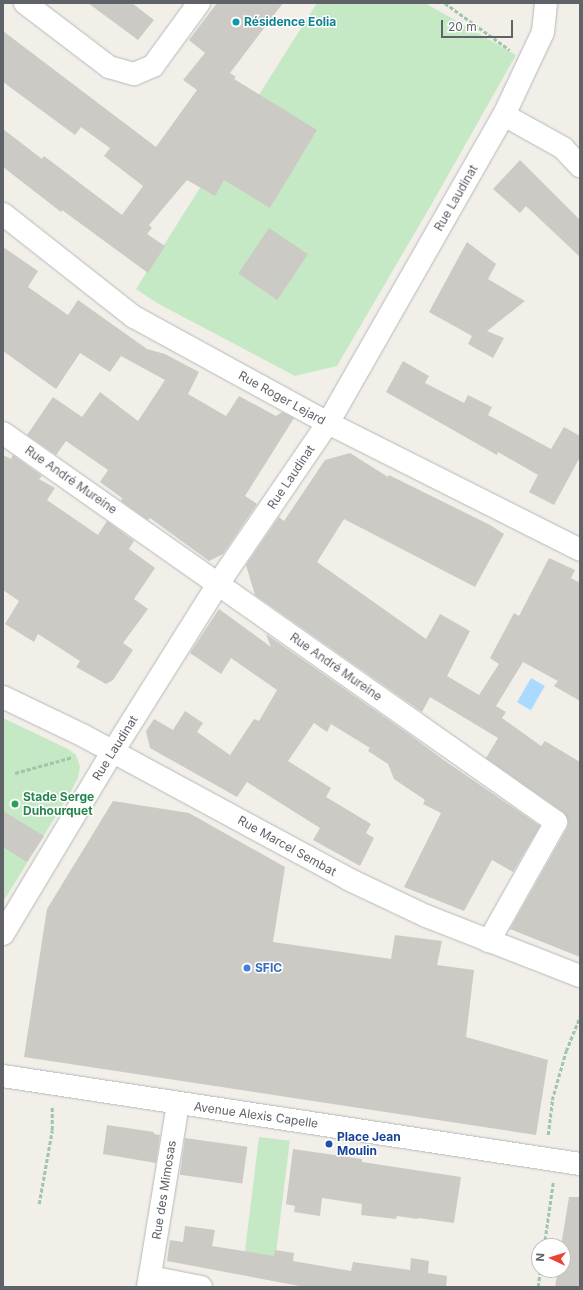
<!DOCTYPE html>
<html>
<head>
<meta charset="utf-8">
<style>
	body { margin:0 }
	#map { position:relative; width:583px; height:1290px; overflow:hidden; background:#f1efe8; font-family:Inter,sans-serif }
	div>[style] { position:absolute }
	.green>* { inset:0; background:#c5e8c5; transform-origin:0 0 }
	.water>* { inset:0; background:#aadaff; transform-origin:0 0 }
	.building>* { inset:0; background:#cccac5; transform-origin:0 0 }
	.path>* { height:2.5px; margin-top:-1.25px; transform-origin:0; background:repeating-linear-gradient(90deg,#9cc7a9 0 4px,transparent 0 6px) }
	.roads { filter:drop-shadow(0 0 1px #b5b8bc) drop-shadow(0 0 1px #b5b8bc) }
	.street>* { height:22px; margin:-11px; padding:0 11px; transform-origin:11px; border-radius:11px; background:#fff }
	.secondary>* { height:22px; margin:-11px; padding:0 11px; transform-origin:11px; border-radius:11px; background:#fff }
	.dots>* { width:11px; height:11px; translate:-50% -50%; box-sizing:border-box; border:2px solid #fff; border-radius:50% }
	span { translate:-50% -50%; white-space:nowrap; text-align:center; line-height:1.15; -webkit-text-stroke:3px #fff; paint-order:stroke }
	.culture-label { font-size:12px; color:#0d838f; font-weight:700 }
	.left { translate:0 -50%; text-align:left }
	.street-label { font-size:12px; color:#5f6368 }
	.leisure-label { font-size:12px; color:#27864d; font-weight:700 }
	.shop-label { font-size:12px; color:#366cbe; font-weight:700 }
	.transit-label { font-size:12px; color:#164399; font-weight:700 }
	.frame { position:absolute; inset:0; border:4px solid #5f6368; pointer-events:none }
	.north { position:absolute; left:531px; top:1238px; width:40px; height:40px; box-sizing:border-box; background:#fff; border:1px solid #bfc1c3; border-radius:50%; rotate:274deg; font-size:11px; font-weight:700; line-height:16px; text-align:center; color:#5f6368 }
	.north::after { content:''; display:block; margin:auto; width:14px; height:18px; background:#ea4335; clip-path:polygon(50% 0,100% 100%,50% 72%,0 100%) }
	.scale { position:absolute; left:441px; top:20px; width:72px; height:18px; box-sizing:border-box; border:2px solid #5f6368; border-top:0; padding-left:5px; font-size:12px; line-height:14px; white-space:nowrap; color:#5f6368; -webkit-text-stroke:3px #fff; paint-order:stroke }
</style>
</head>
<body>
<div id="map">
	<div class="green">
		<div style="clip-path:polygon(317px 3px,425px 3px,516px 55px,434px 200px,337px 366px,295px 376px,157px 303px,136px 289px)"></div>
		<div style="clip-path:polygon(3px 718px,68px 749px,76px 755px,80px 767px,78px 778px,70px 793px,3px 902px)"></div>
		<div style="left:259px;top:1137px;width:31px;height:138px;rotate:7deg"></div>
	</div>
	<div class="water">
		<div style="left:531px;top:678px;width:16px;height:28px;rotate:30deg"></div>
	</div>
	<div class="building">
		<div style="clip-path:polygon(88px 3px,132px 3px,154px 20px,138px 40px)"></div>
		<div style="clip-path:polygon(217px 3px,283px 3px,230px 73px,236px 77px,234px 79px,317px 130px,270px 208px,224px 180px,215px 196px,187px 180px,149px 225px,152px 228px,147px 234px,165px 246px,148px 273px,62px 210px,61px 212px,3px 167px,3px 129px,42px 159px,44px 156px,122px 215px,143px 186px,104px 156px,110px 148px,81px 127px,75px 135px,3px 82px,3px 31px,156px 147px,197px 90px,183px 80px,205px 53px,189px 40px)"></div>
		<div style="clip-path:polygon(520px 160px,580px 220px,580px 257px,526px 206px,520px 213px,493px 189px)"></div>
		<div style="left:269px;top:228px;width:47px;height:55px;rotate:34deg"></div>
		<div style="clip-path:polygon(467px 242px,496px 264px,488px 279px,525px 301px,487px 331px,504px 338px,493px 358px,468px 344px,472px 336px,429px 312px)"></div>
		<div style="clip-path:polygon(3px 247px,38px 271px,28px 287px,68px 315px,78px 300px,147px 349px,165px 354px,199px 372px,188px 394px,226px 416px,239px 396px,276px 416px,282px 412px,294px 418px,245px 496px,257px 504px,223px 554px,209px 561px,150px 518px,148px 520px,121px 501px,122px 498px,100px 482px,108px 470px,66px 441px,56px 455px,27px 435px,53px 397px,82px 417px,100px 392px,138px 421px,165px 380px,121px 356px,110px 372px,80px 353px,56px 389px,3px 351px)"></div>
		<div style="clip-path:polygon(403px 361px,429px 376px,425px 383px,464px 403px,468px 395px,492px 407px,488px 415px,551px 449px,564px 427px,580px 436px,580px 457px,554px 505px,529px 492px,538px 475px,498px 452px,497px 455px,386px 392px)"></div>
		<div style="clip-path:polygon(350px 453px,388px 477px,389px 475px,490px 525px,504px 534px,475px 587px,344px 519px,317px 562px,426px 639px,440px 614px,470px 631px,447px 676px,479px 695px,499px 664px,490px 658px,514px 613px,519px 616px,549px 558px,575px 570px,571px 578px,580px 583px,580px 701px,554px 686px,558px 681px,523px 662px,496px 706px,506px 712px,502px 718px,541px 746px,545px 741px,580px 762px,580px 957px,510px 929px,567px 828px,568px 822px,563px 812px,486px 758px,498px 738px,430px 697px,422px 712px,255px 595px,246px 565px,279px 517px,284px 521px,325px 460px)"></div>
		<div style="clip-path:polygon(3px 455px,11px 459px,13px 455px,42px 476px,39px 479px,55px 488px,47px 500px,98px 535px,107px 521px,134px 541px,129px 549px,155px 568px,134px 599px,148px 609px,123px 643px,133px 650px,113px 680px,106px 684px,76px 667px,80px 661px,38px 634px,34px 642px,5px 624px,19px 601px,3px 590px)"></div>
		<div style="clip-path:polygon(219px 609px,271px 647px,266px 634px,410px 735px,445px 761px,540px 826px,513px 872px,492px 860px,464px 911px,404px 887px,441px 813px,423px 804px,425px 800px,394px 779px,388px 764px,368px 751px,370px 748px,331px 724px,327px 732px,314px 723px,288px 761px,331px 788px,326px 797px,371px 824px,366px 833px,374px 838px,360px 866px,313px 840px,320px 828px,247px 782px,237px 797px,150px 748px,146px 731px,154px 719px,173px 730px,185px 711px,203px 723px,197px 732px,230px 755px,254px 719px,259px 721px,277px 690px,231px 658px,221px 674px,190px 653px)"></div>
		<div style="clip-path:polygon(113px 801px,189px 813px,285px 867px,273px 942px,391px 959px,395px 935px,442px 941px,437px 965px,474px 970px,466px 1037px,548px 1060px,536px 1135px,24px 1057px,47px 909px)"></div>
		<div style="clip-path:polygon(3px 811px,44px 836px,27px 862px,3px 847px)"></div>
		<div style="clip-path:polygon(107px 1125px,154px 1132px,154px 1134px,160px 1135px,156px 1163px,103px 1154px)"></div>
		<div style="left:185px;top:1138px;width:63px;height:37px;rotate:8deg"></div>
		<div style="clip-path:polygon(293px 1149px,362px 1159px,362px 1162px,461px 1177px,454px 1223px,418px 1218px,417px 1219px,397px 1216px,396px 1219px,361px 1215px,362px 1204px,322px 1198px,320px 1216px,294px 1212px,295px 1206px,286px 1204px)"></div>
		<div style="clip-path:polygon(569px 1197px,580px 1197px,580px 1287px,555px 1287px,558px 1270px,563px 1270px,563px 1246px,561px 1246px)"></div>
		<div style="clip-path:polygon(185px 1226px,215px 1230px,212px 1246px,274px 1256px,275px 1250px,294px 1253px,293px 1261px,351px 1271px,353px 1262px,410px 1270px,411px 1258px,429px 1261px,428px 1273px,447px 1276px,446px 1287px,305px 1287px,167px 1261px,170px 1240px,183px 1242px)"></div>
	</div>
	<div class="path">
		<div style="left:445px;top:3px;width:80px;rotate:35.9deg"></div>
		<div style="left:15px;top:773px;width:60px;rotate:-15.4deg"></div>
		<div style="left:548px;top:1135px;width:35px;rotate:-83deg"></div>
		<div style="left:552px;top:1100px;width:51px;rotate:-74.1deg"></div>
		<div style="left:566px;top:1051px;width:38px;rotate:-68deg"></div>
		<div style="left:39px;top:1204px;width:75px;rotate:-80deg"></div>
		<div style="left:52px;top:1130px;width:23px;rotate:-90deg"></div>
		<div style="left:544px;top:1246px;width:64px;rotate:-81.9deg"></div>
		<div style="left:538px;top:1287px;width:17px;rotate:-83deg"></div>
	</div>
	<div class="roads">
		<div class="street">
			<div style="left:25px;top:3px;width:106px;rotate:37.3deg"></div>
			<div style="left:109px;top:67px;width:26px;rotate:16deg"></div>
			<div style="left:134px;top:74px;width:21px;rotate:-23deg"></div>
			<div style="left:153px;top:66px;width:78px;rotate:-53.9deg"></div>
			<div style="left:504px;top:115px;width:68px;rotate:29.2deg"></div>
			<div style="left:563px;top:148px;width:25px;rotate:47deg"></div>
			<div style="left:3px;top:214px;width:167px;rotate:38.2deg"></div>
			<div style="left:134px;top:317px;width:221px;rotate:28.7deg"></div>
			<div style="left:328px;top:423px;width:282px;rotate:26.7deg"></div>
			<div style="left:3px;top:433px;width:676px;rotate:35.12deg"></div>
			<div style="left:556px;top:822px;width:137px;rotate:119.4deg"></div>
			<div style="left:3px;top:697px;width:90px;rotate:25.7deg"></div>
			<div style="left:84px;top:736px;width:300px;rotate:28.4deg"></div>
			<div style="left:348px;top:879px;width:86px;rotate:25.4deg"></div>
			<div style="left:426px;top:916px;width:165px;rotate:21.3deg"></div>
			<div style="left:3px;top:934px;width:192px;rotate:-59deg"></div>
			<div style="left:102px;top:769px;width:218px;rotate:-57.9deg"></div>
			<div style="left:218px;top:584px;width:195px;rotate:-55.7deg"></div>
			<div style="left:328px;top:423px;width:355px;rotate:-60.3deg"></div>
			<div style="left:504px;top:115px;width:92px;rotate:-64.8deg"></div>
			<div style="left:543px;top:32px;width:29px;rotate:-84deg"></div>
			<div style="left:150px;top:1277px;width:52px;rotate:11.1deg"></div>
			<div style="left:148px;top:1287px;width:185px;rotate:-80.7deg"></div>
		</div>
		<div class="secondary">
			<div style="left:3px;top:1076px;width:584px;rotate:8.67deg"></div>
		</div>
	</div>
	<div class="dots">
		<div style="left:236px;top:22px;background:#0f9aa8"></div>
		<div style="left:15px;top:804px;background:#2e9e5b"></div>
		<div style="left:247px;top:968px;background:#3f7fe0"></div>
		<div style="left:329px;top:1144px;background:#1a4fb4"></div>
	</div>
	<div class="culture-label">
		<span class="left" style="left:244px;top:22px">Résidence Eolia</span>
	</div>
	<div class="street-label">
		<span style="left:456px;top:198px;rotate:-60deg">Rue Laudinat</span>
		<span style="left:282px;top:398px;rotate:29deg">Rue Roger Lejard</span>
		<span style="left:291px;top:477px;rotate:-56deg">Rue Laudinat</span>
		<span style="left:71px;top:480px;rotate:35deg">Rue André Mureine</span>
		<span style="left:336px;top:667px;rotate:35deg">Rue André Mureine</span>
		<span style="left:115px;top:748px;rotate:-58deg">Rue Laudinat</span>
		<span style="left:287px;top:846px;rotate:29deg">Rue Marcel Sembat</span>
		<span style="left:256px;top:1115px;rotate:8deg">Avenue Alexis Capelle</span>
		<span style="left:164px;top:1190px;rotate:-81deg">Rue des Mimosas</span>
	</div>
	<div class="leisure-label">
		<span class="left" style="left:23px;top:804px">Stade Serge<br>Duhourquet</span>
	</div>
	<div class="shop-label">
		<span class="left" style="left:255px;top:968px">SFIC</span>
	</div>
	<div class="transit-label">
		<span class="left" style="left:337px;top:1144px">Place Jean<br>Moulin</span>
	</div>
	<div class="frame"></div>
	<div class="north">N</div>
	<div class="scale">20 m</div>
</div>
</body>
</html>
